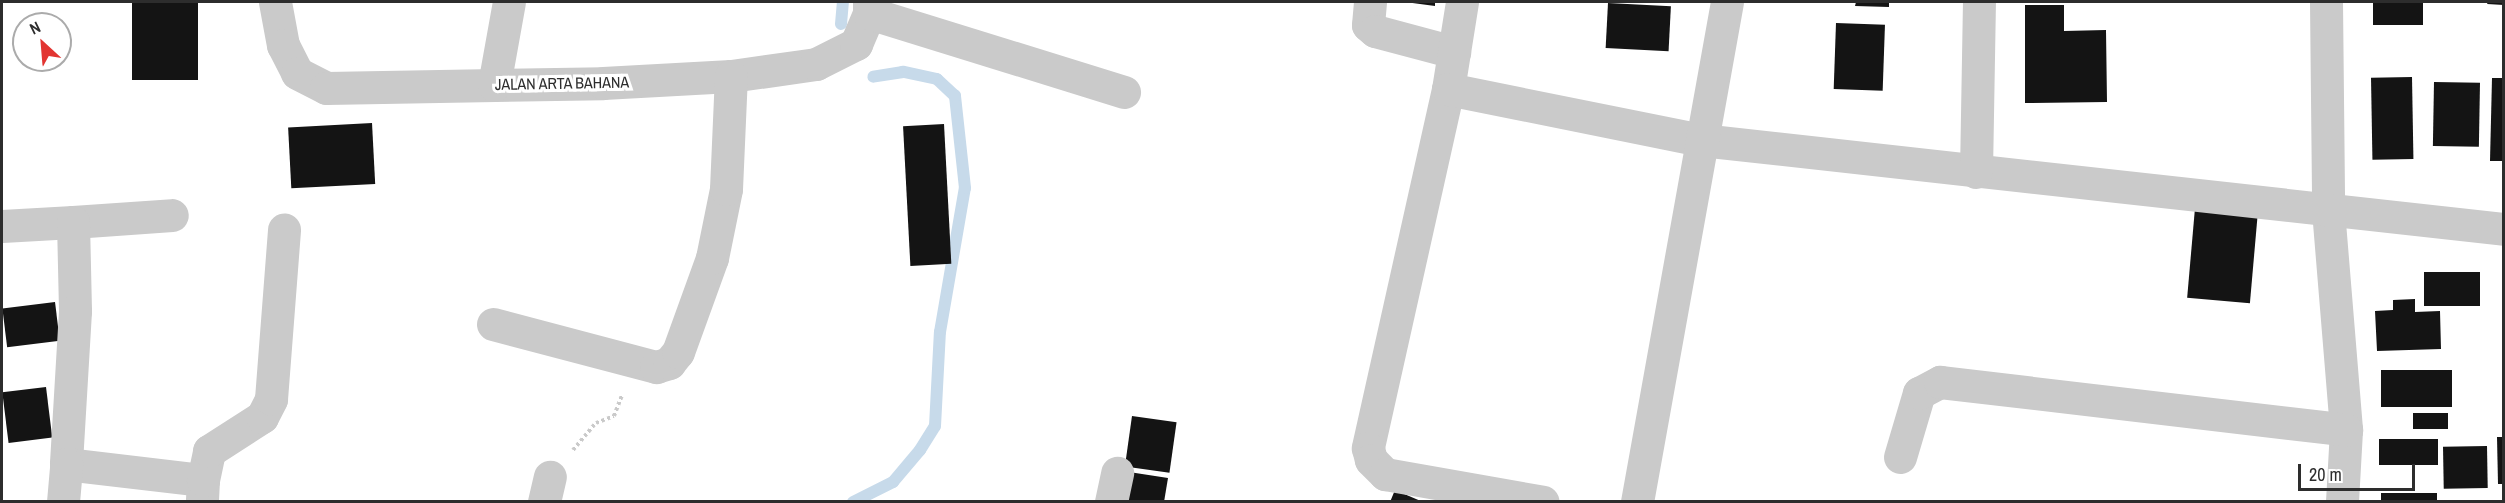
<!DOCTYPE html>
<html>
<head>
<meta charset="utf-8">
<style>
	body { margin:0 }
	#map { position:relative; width:2505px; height:503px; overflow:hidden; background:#fff; font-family:"Archivo Narrow",sans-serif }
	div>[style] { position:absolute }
	.stream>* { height:12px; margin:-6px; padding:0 6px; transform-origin:6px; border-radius:6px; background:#c7daea }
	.building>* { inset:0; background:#141414; transform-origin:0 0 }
	.path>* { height:4px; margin-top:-2px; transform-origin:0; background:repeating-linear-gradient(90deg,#cacaca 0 3px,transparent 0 6px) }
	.minor>* { height:33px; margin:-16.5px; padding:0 16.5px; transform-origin:16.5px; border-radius:16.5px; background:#cacaca }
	span { translate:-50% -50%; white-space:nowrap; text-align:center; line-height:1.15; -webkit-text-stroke:6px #fff; paint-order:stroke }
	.street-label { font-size:16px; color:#2d2d2d }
	.frame { position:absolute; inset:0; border:3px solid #2d2d2d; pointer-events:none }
	.north { position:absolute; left:12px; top:12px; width:60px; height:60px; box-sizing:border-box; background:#fff; border:2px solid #ababab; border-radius:50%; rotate:334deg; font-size:16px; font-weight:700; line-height:24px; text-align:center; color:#2d2d2d }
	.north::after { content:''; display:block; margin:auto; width:21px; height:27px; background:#e23532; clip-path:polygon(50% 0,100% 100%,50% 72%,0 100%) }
	.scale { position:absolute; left:2298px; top:464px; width:117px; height:27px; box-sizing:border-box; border:3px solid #2d2d2d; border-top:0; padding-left:8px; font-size:18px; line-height:21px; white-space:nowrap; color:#2d2d2d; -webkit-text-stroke:4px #fff; paint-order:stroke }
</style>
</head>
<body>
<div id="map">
	<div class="stream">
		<div style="left:841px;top:24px;width:22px;rotate:-85deg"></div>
		<div style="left:853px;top:502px;width:45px;rotate:-26.6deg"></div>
		<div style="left:893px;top:482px;width:42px;rotate:-49.8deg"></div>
		<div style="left:920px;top:450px;width:28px;rotate:-58deg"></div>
		<div style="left:935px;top:426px;width:94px;rotate:-87deg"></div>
		<div style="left:940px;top:332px;width:146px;rotate:-80.2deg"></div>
		<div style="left:965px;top:188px;width:93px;rotate:-96.2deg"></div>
		<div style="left:955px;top:96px;width:25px;rotate:-137deg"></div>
		<div style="left:937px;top:79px;width:35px;rotate:-168deg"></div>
		<div style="left:903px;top:72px;width:30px;rotate:171deg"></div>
	</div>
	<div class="building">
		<div style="left:132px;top:2px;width:66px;height:78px"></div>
		<div style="clip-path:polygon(1405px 2px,1435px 2px,1435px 6px)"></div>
		<div style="clip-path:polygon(1856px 2px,1889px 2px,1889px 7px,1855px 6px)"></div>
		<div style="left:2373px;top:2px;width:50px;height:23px"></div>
		<div style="clip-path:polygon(2488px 2px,2504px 2px,2504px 5px,2487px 4px)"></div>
		<div style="left:1608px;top:3px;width:63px;height:45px;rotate:3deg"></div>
		<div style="clip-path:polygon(2025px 5px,2064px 5px,2064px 31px,2106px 30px,2107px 102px,2025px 103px)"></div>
		<div style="left:1836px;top:23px;width:49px;height:66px;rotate:2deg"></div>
		<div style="left:2412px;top:77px;width:82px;height:41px;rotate:89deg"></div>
		<div style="clip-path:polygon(2492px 78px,2504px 78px,2504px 161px,2490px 161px)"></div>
		<div style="left:2434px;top:82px;width:46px;height:64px;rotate:1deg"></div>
		<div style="left:372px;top:123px;width:61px;height:84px;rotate:87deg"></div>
		<div style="left:944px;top:124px;width:140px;height:41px;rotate:87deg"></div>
		<div style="left:2195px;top:208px;width:63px;height:90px;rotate:5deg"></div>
		<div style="left:2424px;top:272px;width:56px;height:34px"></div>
		<div style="clip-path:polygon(2415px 299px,2415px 312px,2440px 311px,2441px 349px,2377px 351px,2375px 311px,2393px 310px,2393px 300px)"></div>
		<div style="left:55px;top:302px;width:39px;height:53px;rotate:83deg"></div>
		<div style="left:2381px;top:370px;width:71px;height:37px"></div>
		<div style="left:46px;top:387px;width:51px;height:44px;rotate:83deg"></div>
		<div style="left:2448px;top:413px;width:16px;height:35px;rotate:90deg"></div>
		<div style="left:1132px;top:416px;width:45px;height:51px;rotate:8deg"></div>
		<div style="clip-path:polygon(2497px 437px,2504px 437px,2504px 484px,2498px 484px)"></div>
		<div style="left:2438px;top:439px;width:26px;height:59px;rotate:90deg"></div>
		<div style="left:2487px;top:446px;width:42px;height:44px;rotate:89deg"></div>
		<div style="clip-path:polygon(1129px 472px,1168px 478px,1164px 502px,1124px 502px)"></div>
		<div style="clip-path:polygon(1395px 490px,1423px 502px,1390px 502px)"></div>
		<div style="left:2381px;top:493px;width:56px;height:9px"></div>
	</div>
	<div class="path">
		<div style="left:573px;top:450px;width:35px;rotate:-50deg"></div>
		<div style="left:596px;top:423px;width:19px;rotate:-21deg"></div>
		<div style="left:614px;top:416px;width:22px;rotate:-69deg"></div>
	</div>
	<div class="minor">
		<div style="left:275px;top:2px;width:44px;rotate:79.5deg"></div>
		<div style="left:283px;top:45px;width:31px;rotate:63deg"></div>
		<div style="left:297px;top:73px;width:33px;rotate:27deg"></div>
		<div style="left:326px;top:88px;width:277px;rotate:-1deg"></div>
		<div style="left:603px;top:83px;width:128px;rotate:-3.1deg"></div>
		<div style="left:731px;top:76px;width:86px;rotate:-8deg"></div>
		<div style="left:816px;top:64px;width:45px;rotate:-26.6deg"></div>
		<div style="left:856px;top:44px;width:34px;rotate:-67deg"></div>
		<div style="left:869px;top:13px;width:11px;rotate:-90deg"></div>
		<div style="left:1370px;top:2px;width:23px;rotate:95deg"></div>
		<div style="left:1368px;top:25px;width:9px;rotate:41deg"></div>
		<div style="left:1375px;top:31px;width:82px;rotate:14.9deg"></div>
		<div style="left:1462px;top:2px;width:88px;rotate:99.1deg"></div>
		<div style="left:1448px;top:89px;width:368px;rotate:102.6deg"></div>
		<div style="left:1368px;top:448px;width:12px;rotate:76deg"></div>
		<div style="left:1371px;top:460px;width:20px;rotate:45deg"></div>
		<div style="left:1385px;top:474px;width:160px;rotate:10deg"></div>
		<div style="left:2326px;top:2px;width:208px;rotate:89.4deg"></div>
		<div style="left:2328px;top:210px;width:221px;rotate:85.3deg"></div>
		<div style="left:2346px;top:430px;width:72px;rotate:93.2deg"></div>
		<div style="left:869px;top:13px;width:267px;rotate:17.2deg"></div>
		<div style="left:494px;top:85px;width:84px;rotate:-79.8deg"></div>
		<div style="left:1448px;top:89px;width:258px;rotate:11.4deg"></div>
		<div style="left:1701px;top:140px;width:808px;rotate:6.32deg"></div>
		<div style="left:1976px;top:172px;width:170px;rotate:-89deg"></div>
		<div style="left:73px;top:222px;width:99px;rotate:-4deg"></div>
		<div style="left:2px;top:226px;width:71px;rotate:-3.2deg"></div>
		<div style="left:73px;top:222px;width:89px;rotate:88.7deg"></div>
		<div style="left:75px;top:311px;width:153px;rotate:93.4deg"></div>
		<div style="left:66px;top:464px;width:138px;rotate:6.7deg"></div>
		<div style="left:203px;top:480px;width:22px;rotate:93deg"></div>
		<div style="left:493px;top:324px;width:169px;rotate:14.8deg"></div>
		<div style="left:656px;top:367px;width:14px;rotate:-17deg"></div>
		<div style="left:669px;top:363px;width:14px;rotate:-51deg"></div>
		<div style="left:678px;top:352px;width:100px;rotate:-70.1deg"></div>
		<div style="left:712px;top:258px;width:70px;rotate:-78.5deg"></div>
		<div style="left:726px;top:189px;width:113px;rotate:-87.5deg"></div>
		<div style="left:1900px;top:457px;width:67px;rotate:-73.5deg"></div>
		<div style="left:1919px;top:393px;width:24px;rotate:-28deg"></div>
		<div style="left:1940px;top:382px;width:409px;rotate:6.7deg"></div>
		<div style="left:203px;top:480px;width:30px;rotate:-78deg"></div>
		<div style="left:209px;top:451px;width:63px;rotate:-32.7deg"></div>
		<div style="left:262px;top:417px;width:20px;rotate:-63deg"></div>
		<div style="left:271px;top:399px;width:170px;rotate:-85.6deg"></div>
		<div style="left:63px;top:502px;width:38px;rotate:-85deg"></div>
		<div style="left:544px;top:502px;width:26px;rotate:-77deg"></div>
		<div style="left:1111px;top:502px;width:30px;rotate:-78deg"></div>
		<div style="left:1637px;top:502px;width:508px;rotate:-79.8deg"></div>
	</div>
	<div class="street-label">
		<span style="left:562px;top:83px;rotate:-1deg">JALAN ARTA BAHANA</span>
	</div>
	<div class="frame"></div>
	<div class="north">N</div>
	<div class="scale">20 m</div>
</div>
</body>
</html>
